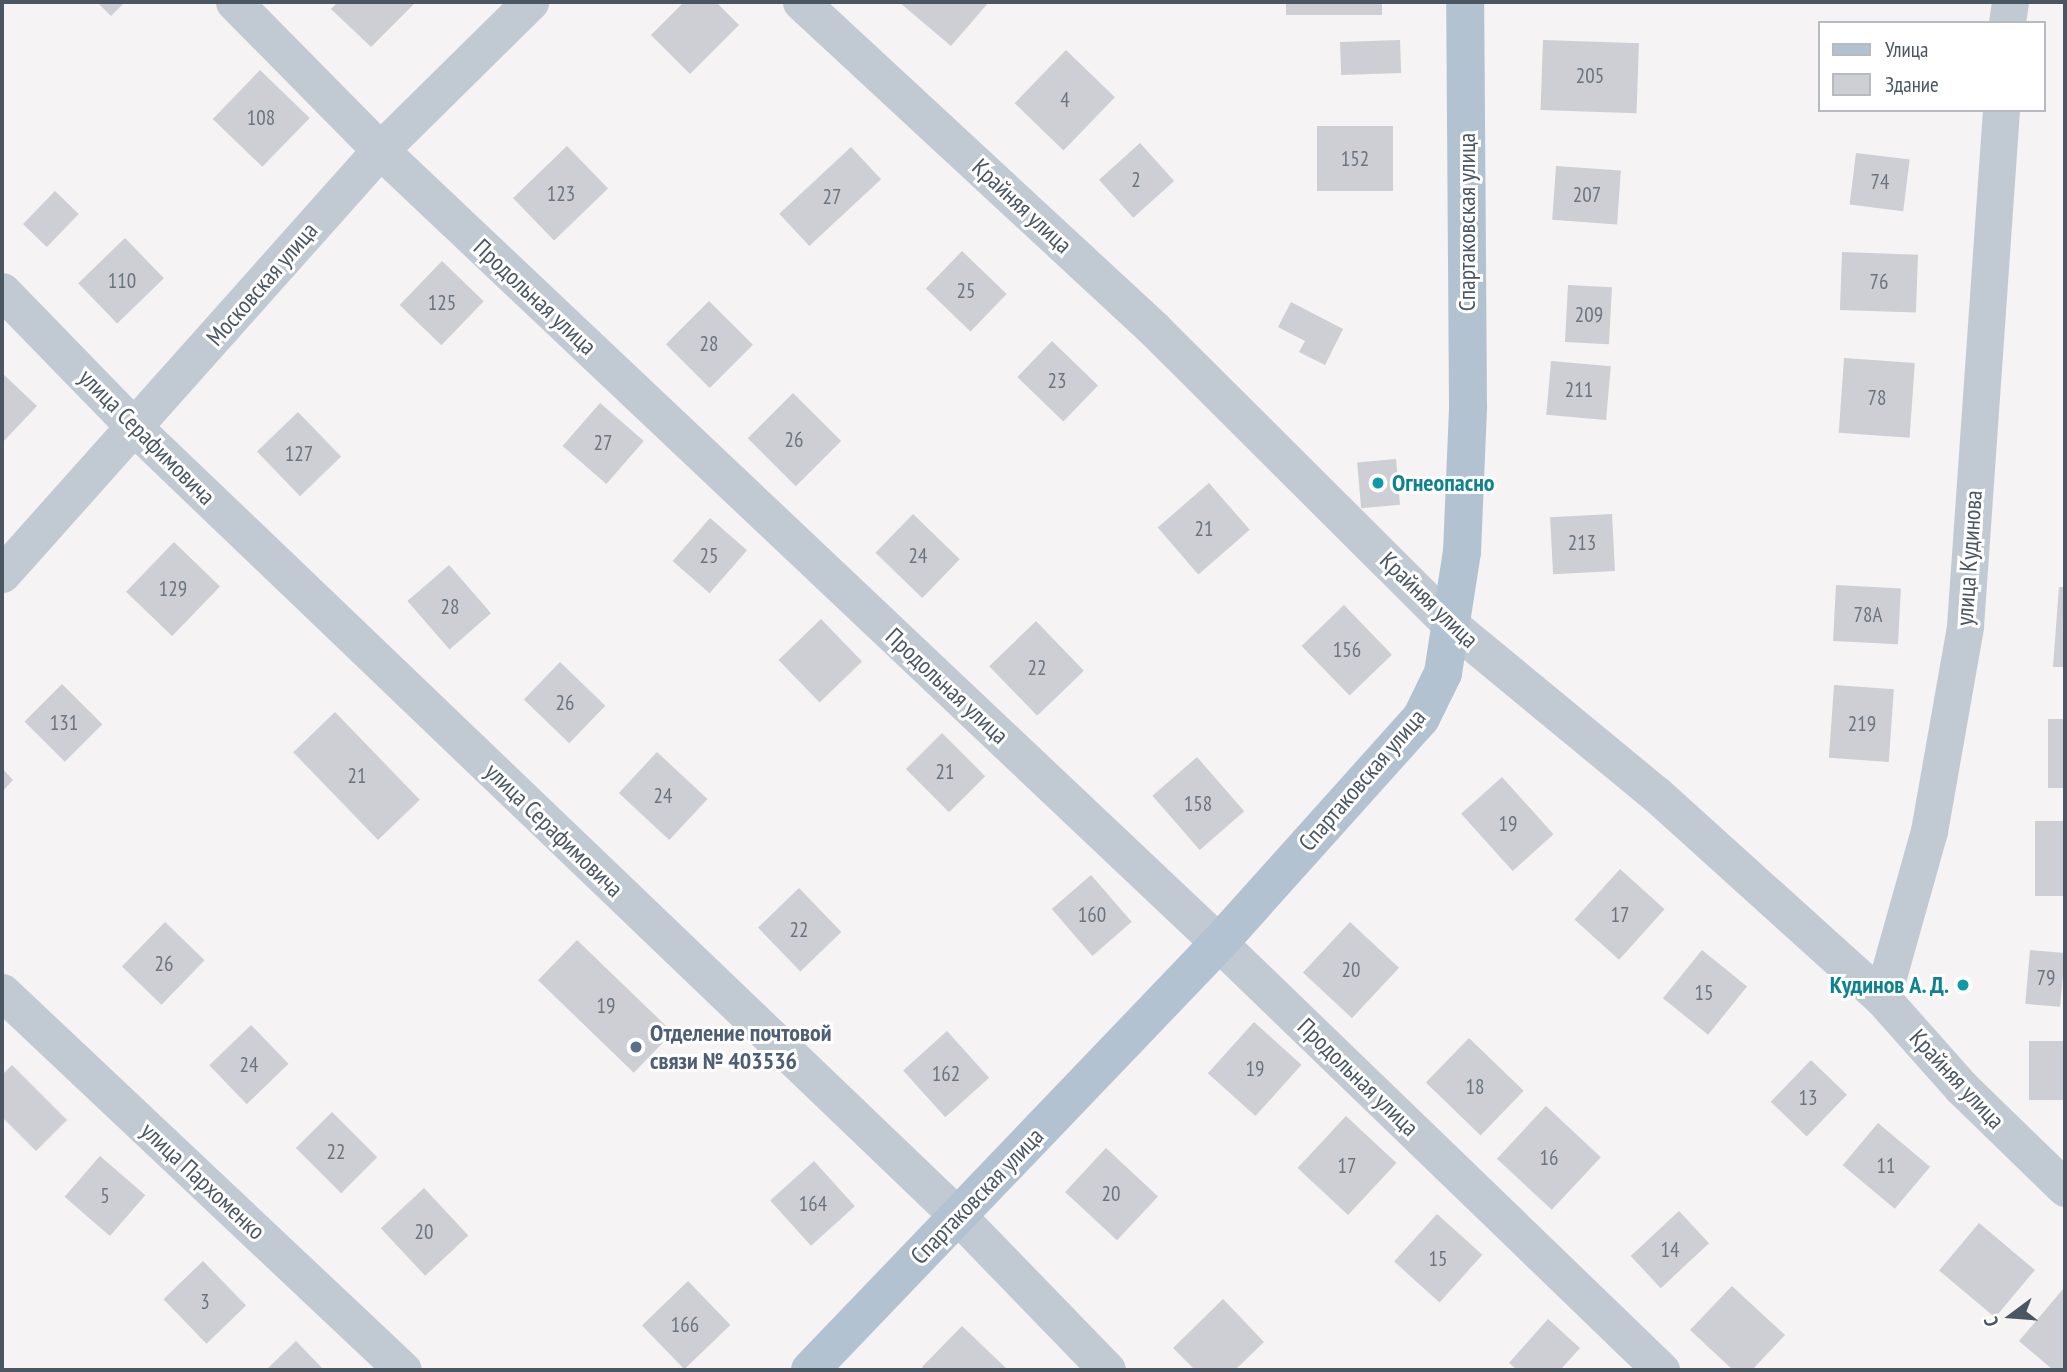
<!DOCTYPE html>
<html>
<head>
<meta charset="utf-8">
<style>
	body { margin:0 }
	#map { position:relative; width:2067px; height:1372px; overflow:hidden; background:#f5f3f3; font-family:"PT Sans Narrow",sans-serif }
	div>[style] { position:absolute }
	.building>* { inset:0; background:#cdcfd5; transform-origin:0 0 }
	.street>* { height:37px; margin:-18.5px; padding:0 18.5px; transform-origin:18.5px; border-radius:18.5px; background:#c1cad2 }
	.primary>* { height:38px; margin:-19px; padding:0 19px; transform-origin:19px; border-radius:19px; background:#b3c2d1 }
	.dots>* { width:19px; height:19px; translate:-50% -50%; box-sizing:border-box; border:4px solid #fff; border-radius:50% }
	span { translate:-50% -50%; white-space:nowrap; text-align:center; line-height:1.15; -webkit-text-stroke:6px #fff; paint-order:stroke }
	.number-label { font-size:21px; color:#6b747e }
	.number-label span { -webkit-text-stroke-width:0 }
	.street-label { font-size:24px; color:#4a5661 }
	.culture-label { font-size:24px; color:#0d838f; font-weight:700 }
	.left { translate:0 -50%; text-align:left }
	.right { translate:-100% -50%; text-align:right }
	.service-label { font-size:24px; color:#4e5e75; font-weight:700 }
	.frame { position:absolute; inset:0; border:4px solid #4a5661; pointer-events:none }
	.legend { position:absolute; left:1818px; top:21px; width:228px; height:91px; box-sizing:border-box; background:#fff; border:2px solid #b7bbc0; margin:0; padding:9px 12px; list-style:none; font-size:21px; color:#4a5661 }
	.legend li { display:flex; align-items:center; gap:14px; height:35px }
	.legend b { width:35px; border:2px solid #b7bbc0 }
	.north { position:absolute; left:1976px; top:1281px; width:70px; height:70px; -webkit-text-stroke:5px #fff; paint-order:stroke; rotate:254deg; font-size:19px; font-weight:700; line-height:28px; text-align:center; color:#4a5661 }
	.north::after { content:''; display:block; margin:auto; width:24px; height:32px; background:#4a5661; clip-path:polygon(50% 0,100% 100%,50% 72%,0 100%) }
</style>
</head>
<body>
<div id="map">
	<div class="building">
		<div style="clip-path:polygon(97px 2px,125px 2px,111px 16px)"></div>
		<div style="clip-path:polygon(338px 2px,416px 2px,371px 47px,331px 9px)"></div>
		<div style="clip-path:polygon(684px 2px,716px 2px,739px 25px,690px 74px,651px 35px)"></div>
		<div style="clip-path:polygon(899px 2px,989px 2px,951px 46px)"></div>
		<div style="left:1286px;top:2px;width:96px;height:13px"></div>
		<div style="left:1400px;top:40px;width:33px;height:60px;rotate:88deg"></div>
		<div style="left:1543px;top:40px;width:96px;height:70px;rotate:2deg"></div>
		<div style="left:1066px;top:50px;width:68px;height:74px;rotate:44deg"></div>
		<div style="left:260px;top:70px;width:69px;height:68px;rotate:44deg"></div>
		<div style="left:1317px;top:126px;width:76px;height:65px"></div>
		<div style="left:1140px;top:143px;width:51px;height:55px;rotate:48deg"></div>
		<div style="left:567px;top:146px;width:59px;height:75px;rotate:46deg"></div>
		<div style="left:851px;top:147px;width:44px;height:98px;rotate:47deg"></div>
		<div style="left:1856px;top:153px;width:54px;height:52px;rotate:7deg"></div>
		<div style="left:1556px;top:166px;width:65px;height:54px;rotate:4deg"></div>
		<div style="left:55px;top:191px;width:33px;height:46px;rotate:44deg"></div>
		<div style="left:125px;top:238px;width:56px;height:65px;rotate:46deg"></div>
		<div style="left:962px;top:251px;width:62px;height:52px;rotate:44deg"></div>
		<div style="left:1842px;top:252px;width:76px;height:58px;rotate:2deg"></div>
		<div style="left:442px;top:261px;width:58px;height:61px;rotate:44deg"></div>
		<div style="left:1568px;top:285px;width:44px;height:57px;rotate:3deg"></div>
		<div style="left:709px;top:301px;width:62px;height:61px;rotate:45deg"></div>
		<div style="clip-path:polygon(1291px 302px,1343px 329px,1325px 365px,1299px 352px,1305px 341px,1278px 327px)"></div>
		<div style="left:1052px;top:341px;width:64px;height:50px;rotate:44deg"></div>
		<div style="left:1844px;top:358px;width:71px;height:75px;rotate:4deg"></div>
		<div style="left:1551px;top:361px;width:60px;height:54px;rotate:5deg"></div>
		<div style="clip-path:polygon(2px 373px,37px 406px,2px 443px)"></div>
		<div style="left:793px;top:393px;width:68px;height:64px;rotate:45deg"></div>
		<div style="left:600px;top:403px;width:58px;height:57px;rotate:41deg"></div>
		<div style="left:298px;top:412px;width:62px;height:57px;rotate:46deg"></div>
		<div style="left:1396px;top:459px;width:46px;height:39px;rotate:85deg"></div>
		<div style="left:1209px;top:483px;width:62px;height:68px;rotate:49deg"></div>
		<div style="left:913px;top:514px;width:65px;height:54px;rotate:44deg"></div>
		<div style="left:1612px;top:514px;width:57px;height:62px;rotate:87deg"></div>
		<div style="left:710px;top:518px;width:49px;height:57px;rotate:41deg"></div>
		<div style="left:174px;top:542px;width:64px;height:69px;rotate:44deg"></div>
		<div style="left:449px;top:565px;width:64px;height:55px;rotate:49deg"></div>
		<div style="left:1836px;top:585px;width:65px;height:56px;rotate:3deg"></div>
		<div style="clip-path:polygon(2059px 587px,2065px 587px,2065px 667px,2053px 667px)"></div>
		<div style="left:1344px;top:605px;width:69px;height:59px;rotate:46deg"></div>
		<div style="left:821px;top:619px;width:59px;height:59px;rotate:46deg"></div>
		<div style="left:1036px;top:621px;width:69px;height:65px;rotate:46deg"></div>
		<div style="left:560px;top:662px;width:63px;height:52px;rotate:44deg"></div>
		<div style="left:62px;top:684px;width:57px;height:53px;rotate:45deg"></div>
		<div style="left:1834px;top:685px;width:60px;height:73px;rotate:4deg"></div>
		<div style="left:335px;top:712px;width:122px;height:58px;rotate:46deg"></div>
		<div style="left:2048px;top:719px;width:17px;height:69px"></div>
		<div style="left:942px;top:733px;width:61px;height:51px;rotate:45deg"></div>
		<div style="left:657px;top:752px;width:69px;height:56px;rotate:43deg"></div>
		<div style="left:1197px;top:757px;width:72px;height:59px;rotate:49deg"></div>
		<div style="clip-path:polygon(2px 768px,13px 780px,2px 792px)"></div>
		<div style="left:1502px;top:777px;width:77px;height:55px;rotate:48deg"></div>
		<div style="left:2035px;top:821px;width:30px;height:75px"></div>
		<div style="left:1620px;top:869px;width:60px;height:68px;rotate:42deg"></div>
		<div style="left:1091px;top:875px;width:62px;height:52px;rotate:49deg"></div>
		<div style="left:799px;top:888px;width:61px;height:57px;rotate:46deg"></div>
		<div style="left:165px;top:922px;width:55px;height:62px;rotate:44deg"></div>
		<div style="left:1350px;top:922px;width:67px;height:69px;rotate:43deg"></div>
		<div style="left:577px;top:940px;width:133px;height:56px;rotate:44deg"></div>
		<div style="left:1702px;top:950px;width:58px;height:62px;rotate:39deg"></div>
		<div style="left:2030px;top:950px;width:35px;height:54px;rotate:5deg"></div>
		<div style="left:1254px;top:1022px;width:64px;height:69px;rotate:42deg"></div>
		<div style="left:251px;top:1025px;width:54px;height:58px;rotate:46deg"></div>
		<div style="left:947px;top:1031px;width:63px;height:59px;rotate:48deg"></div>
		<div style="left:1469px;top:1038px;width:76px;height:62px;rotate:44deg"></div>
		<div style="left:2065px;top:1041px;width:59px;height:36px;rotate:90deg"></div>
		<div style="left:1811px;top:1060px;width:50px;height:58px;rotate:44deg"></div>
		<div style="clip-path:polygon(12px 1065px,67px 1120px,36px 1151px,2px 1117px,2px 1075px)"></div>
		<div style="left:1546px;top:1106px;width:75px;height:72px;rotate:43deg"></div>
		<div style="left:332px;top:1112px;width:64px;height:51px;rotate:45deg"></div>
		<div style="left:1346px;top:1116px;width:69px;height:71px;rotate:43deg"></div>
		<div style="left:1878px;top:1123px;width:68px;height:55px;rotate:40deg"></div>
		<div style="left:1106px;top:1148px;width:71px;height:60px;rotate:43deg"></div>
		<div style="left:100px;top:1156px;width:60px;height:54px;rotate:41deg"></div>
		<div style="left:814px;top:1161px;width:61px;height:59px;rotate:48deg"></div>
		<div style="left:424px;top:1188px;width:65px;height:59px;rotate:47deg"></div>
		<div style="left:1679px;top:1211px;width:44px;height:66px;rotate:47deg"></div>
		<div style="left:1437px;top:1214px;width:61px;height:64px;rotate:42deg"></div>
		<div style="left:1979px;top:1223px;width:73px;height:62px;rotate:40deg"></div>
		<div style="left:203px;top:1261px;width:62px;height:55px;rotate:46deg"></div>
		<div style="left:688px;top:1281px;width:61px;height:64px;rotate:46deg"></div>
		<div style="clip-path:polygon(1732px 1286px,1785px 1335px,1752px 1370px,1733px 1370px,1690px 1330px)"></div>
		<div style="clip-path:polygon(2063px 1289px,2065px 1370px,2053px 1370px,2019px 1341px)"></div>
		<div style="clip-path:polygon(1223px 1299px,1264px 1342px,1235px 1370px,1195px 1370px,1173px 1348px)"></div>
		<div style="clip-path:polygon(1548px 1319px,1580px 1348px,1560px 1370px,1517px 1370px,1509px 1363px)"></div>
		<div style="clip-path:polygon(962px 1326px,1008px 1370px,925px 1370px,922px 1367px)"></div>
		<div style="clip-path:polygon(296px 1341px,324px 1370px,266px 1370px)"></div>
	</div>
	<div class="street">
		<div style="left:234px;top:2px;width:208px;rotate:45.4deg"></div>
		<div style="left:380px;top:150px;width:1154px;rotate:43.39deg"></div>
		<div style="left:1219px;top:943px;width:615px;rotate:44.01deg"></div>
		<div style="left:801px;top:2px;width:480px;rotate:42.8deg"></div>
		<div style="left:1153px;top:328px;width:422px;rotate:44.9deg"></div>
		<div style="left:1452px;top:626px;width:264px;rotate:39.5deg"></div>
		<div style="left:1656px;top:794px;width:304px;rotate:42.1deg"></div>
		<div style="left:1882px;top:998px;width:119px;rotate:48.4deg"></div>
		<div style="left:1961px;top:1087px;width:145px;rotate:44.2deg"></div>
		<div style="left:2007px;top:23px;width:21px;rotate:-82deg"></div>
		<div style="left:2px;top:291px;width:191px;rotate:45.8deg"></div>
		<div style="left:135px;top:428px;width:1139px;rotate:43.76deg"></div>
		<div style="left:958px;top:1216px;width:214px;rotate:45.9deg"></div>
		<div style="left:2px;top:574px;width:568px;rotate:-48.28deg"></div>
		<div style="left:380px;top:150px;width:211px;rotate:-44.6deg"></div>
		<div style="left:2px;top:992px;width:551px;rotate:43.31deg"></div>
		<div style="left:1882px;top:998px;width:173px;rotate:-74.3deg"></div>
		<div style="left:1929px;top:831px;width:208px;rotate:-80deg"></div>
		<div style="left:1965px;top:626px;width:517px;rotate:-86.01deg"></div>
	</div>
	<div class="primary">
		<div style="left:810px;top:1370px;width:591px;rotate:-46.23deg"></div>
		<div style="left:1219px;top:943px;width:302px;rotate:-48.1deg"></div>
		<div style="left:1421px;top:718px;width:50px;rotate:-63.9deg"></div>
		<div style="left:1443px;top:673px;width:122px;rotate:-81.1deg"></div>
		<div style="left:1462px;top:552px;width:146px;rotate:-87.6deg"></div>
		<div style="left:1468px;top:406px;width:404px;rotate:-90.4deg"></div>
	</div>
	<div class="dots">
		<div style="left:1378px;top:483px;background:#0f9aa8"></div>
		<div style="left:1963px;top:985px;background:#0f9aa8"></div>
		<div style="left:636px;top:1047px;background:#5c6f8a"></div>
	</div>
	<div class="number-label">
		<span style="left:1590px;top:76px">205</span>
		<span style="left:1065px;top:100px">4</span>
		<span style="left:261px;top:118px">108</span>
		<span style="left:1355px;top:159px">152</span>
		<span style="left:1136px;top:180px">2</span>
		<span style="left:1880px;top:182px">74</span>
		<span style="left:561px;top:194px">123</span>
		<span style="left:1587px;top:195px">207</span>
		<span style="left:832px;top:197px">27</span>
		<span style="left:122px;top:281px">110</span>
		<span style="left:1879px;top:282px">76</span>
		<span style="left:966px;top:291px">25</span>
		<span style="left:442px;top:303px">125</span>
		<span style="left:1589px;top:315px">209</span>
		<span style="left:709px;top:344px">28</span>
		<span style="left:1057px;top:381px">23</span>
		<span style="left:1579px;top:390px">211</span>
		<span style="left:1877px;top:398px">78</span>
		<span style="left:794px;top:440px">26</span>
		<span style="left:603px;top:443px">27</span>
		<span style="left:299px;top:454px">127</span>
		<span style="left:1204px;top:529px">21</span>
		<span style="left:1582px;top:543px">213</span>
		<span style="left:709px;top:556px">25</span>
		<span style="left:918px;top:556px">24</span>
		<span style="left:173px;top:589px">129</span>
		<span style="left:450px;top:607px">28</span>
		<span style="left:1868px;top:615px">78А</span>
		<span style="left:1347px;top:650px">156</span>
		<span style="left:1037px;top:668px">22</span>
		<span style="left:565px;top:703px">26</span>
		<span style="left:64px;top:723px">131</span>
		<span style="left:1862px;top:724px">219</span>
		<span style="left:945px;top:772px">21</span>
		<span style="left:357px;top:776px">21</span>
		<span style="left:663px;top:796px">24</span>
		<span style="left:1198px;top:804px">158</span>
		<span style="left:1508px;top:824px">19</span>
		<span style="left:1092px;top:915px">160</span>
		<span style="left:1620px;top:915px">17</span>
		<span style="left:799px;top:930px">22</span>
		<span style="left:164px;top:964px">26</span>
		<span style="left:1351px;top:970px">20</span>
		<span style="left:2046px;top:978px">79</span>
		<span style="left:1704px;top:993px">15</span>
		<span style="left:606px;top:1006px">19</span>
		<span style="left:249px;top:1065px">24</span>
		<span style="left:1255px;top:1069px">19</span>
		<span style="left:946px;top:1074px">162</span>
		<span style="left:1475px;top:1087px">18</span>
		<span style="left:1808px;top:1098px">13</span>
		<span style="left:336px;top:1152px">22</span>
		<span style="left:1549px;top:1158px">16</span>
		<span style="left:1347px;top:1166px">17</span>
		<span style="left:1886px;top:1166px">11</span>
		<span style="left:1111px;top:1194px">20</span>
		<span style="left:105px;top:1196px">5</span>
		<span style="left:813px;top:1204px">164</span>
		<span style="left:424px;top:1232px">20</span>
		<span style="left:1670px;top:1250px">14</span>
		<span style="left:1438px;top:1259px">15</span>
		<span style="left:205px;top:1302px">3</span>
		<span style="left:685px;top:1325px">166</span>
	</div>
	<div class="street-label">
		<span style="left:1022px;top:206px;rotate:43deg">Крайняя улица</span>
		<span style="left:1467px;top:222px;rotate:-90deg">Спартаковская улица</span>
		<span style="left:262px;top:284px;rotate:-49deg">Московская улица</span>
		<span style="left:535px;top:297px;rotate:43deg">Продольная улица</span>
		<span style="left:147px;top:437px;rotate:45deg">улица Серафимовича</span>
		<span style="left:1969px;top:558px;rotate:-86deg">улица Кудинова</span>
		<span style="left:1429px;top:600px;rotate:44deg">Крайняя улица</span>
		<span style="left:947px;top:686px;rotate:43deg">Продольная улица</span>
		<span style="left:1362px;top:780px;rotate:-49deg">Спартаковская улица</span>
		<span style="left:554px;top:830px;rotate:44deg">улица Серафимовича</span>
		<span style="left:1358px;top:1077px;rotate:44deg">Продольная улица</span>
		<span style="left:1957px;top:1079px;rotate:47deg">Крайняя улица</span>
		<span style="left:203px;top:1181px;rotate:43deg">улица Пархоменко</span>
		<span style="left:977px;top:1196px;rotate:-46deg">Спартаковская улица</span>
	</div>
	<div class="culture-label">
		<span class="left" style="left:1392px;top:483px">Огнеопасно</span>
		<span class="right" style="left:1949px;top:985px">Кудинов A. Д.</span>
	</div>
	<div class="service-label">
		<span class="left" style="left:650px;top:1047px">Отделение почтовой<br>связи № 403536</span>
	</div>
	<div class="frame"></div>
	<ul class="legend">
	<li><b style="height:9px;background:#b3c2d1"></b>Улица</li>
	<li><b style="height:19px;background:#cdcfd5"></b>Здание</li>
	</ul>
	<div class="north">С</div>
</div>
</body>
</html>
